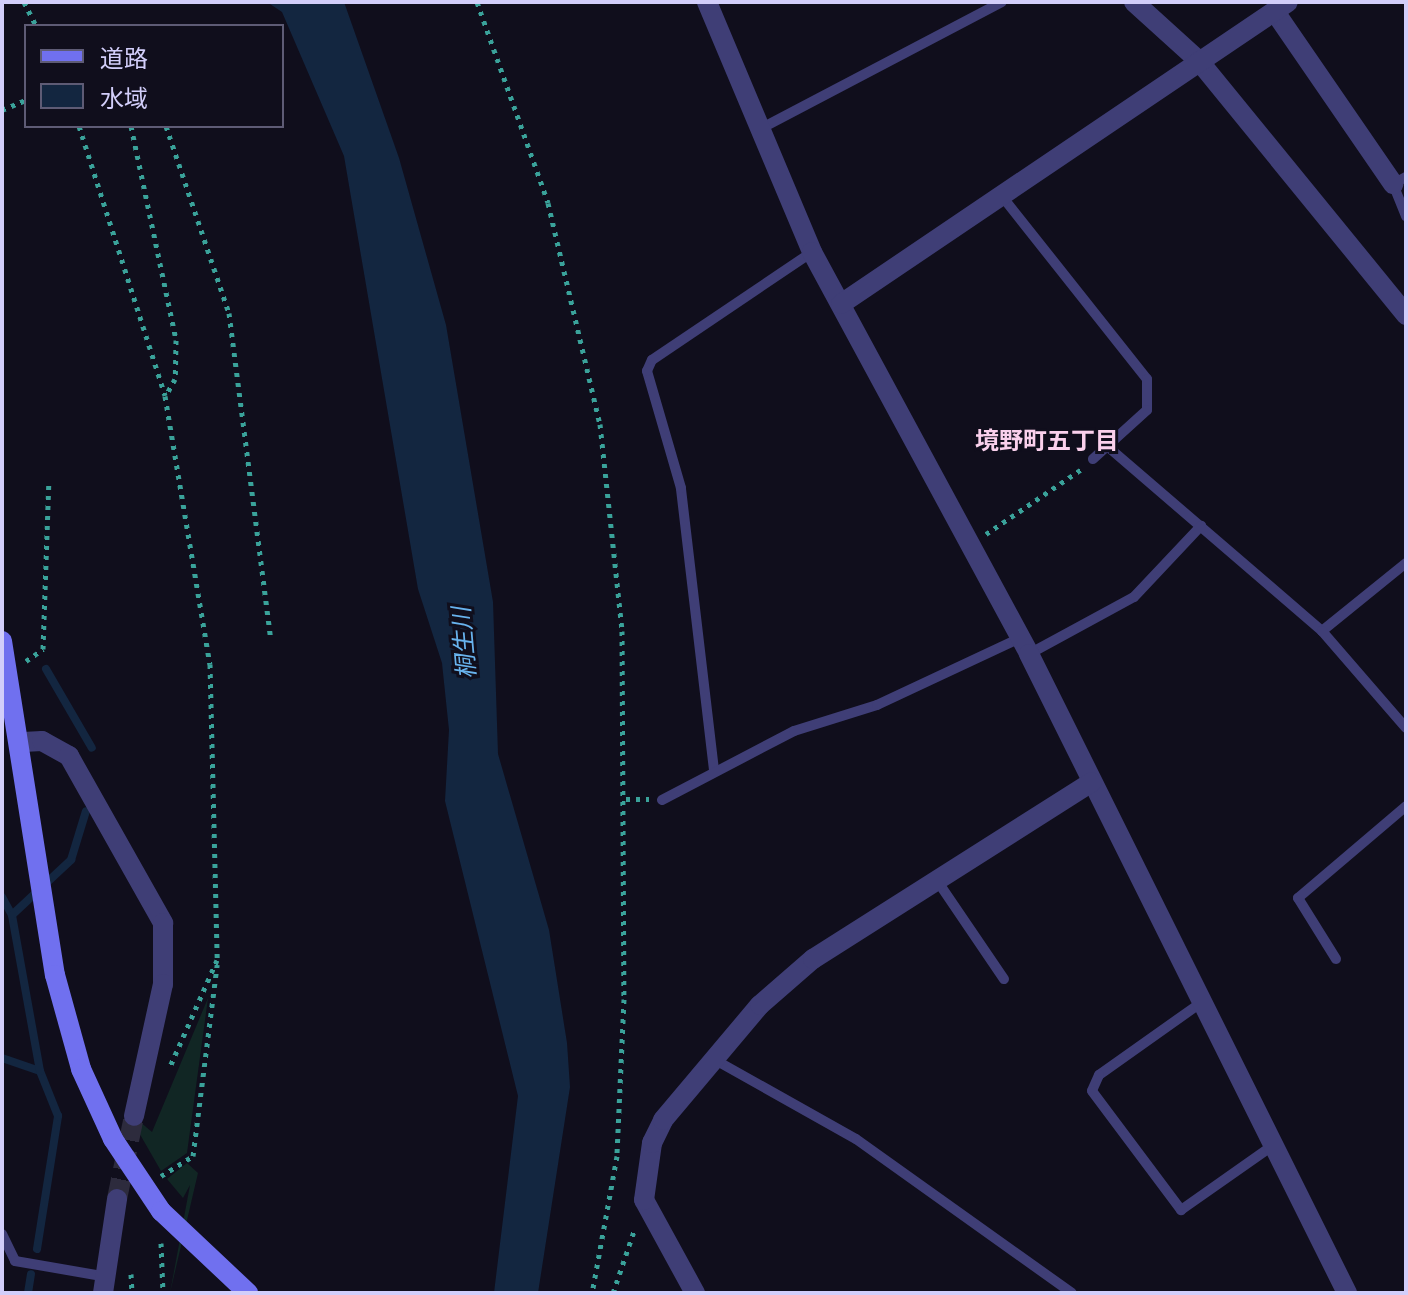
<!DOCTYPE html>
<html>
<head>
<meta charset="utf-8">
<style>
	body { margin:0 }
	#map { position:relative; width:1408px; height:1295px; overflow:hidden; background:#100e1c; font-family:"DM Sans","Noto Sans JP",sans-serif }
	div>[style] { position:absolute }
	.green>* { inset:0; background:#112624 }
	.water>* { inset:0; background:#132640 }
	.stream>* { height:8px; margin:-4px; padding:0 4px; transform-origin:4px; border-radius:4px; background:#132640 }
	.street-tunnel>* { height:20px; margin-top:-10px; transform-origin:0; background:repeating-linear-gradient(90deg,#2d2b3d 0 20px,transparent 0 30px) }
	.path>* { height:5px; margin-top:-2.5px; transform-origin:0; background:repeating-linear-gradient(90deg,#3aa29a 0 4px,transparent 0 10px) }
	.lane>* { height:10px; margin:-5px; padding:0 5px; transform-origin:5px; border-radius:5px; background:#3f3e76 }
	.street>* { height:20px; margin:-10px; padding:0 10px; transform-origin:10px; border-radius:10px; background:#3f3e76 }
	.secondary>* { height:20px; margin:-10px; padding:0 10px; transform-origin:10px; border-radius:10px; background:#7070ef }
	span { translate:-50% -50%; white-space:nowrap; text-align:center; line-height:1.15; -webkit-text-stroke:6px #100e1c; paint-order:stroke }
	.neighbourhood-label { font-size:24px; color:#fad0ec; font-weight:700 }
	.water-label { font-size:24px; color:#68b3ee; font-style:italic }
	.frame { position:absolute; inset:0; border:4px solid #d2cefa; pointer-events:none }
	.legend { position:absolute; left:24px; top:24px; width:260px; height:104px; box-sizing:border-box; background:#100e1c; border:2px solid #5e5b75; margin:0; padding:10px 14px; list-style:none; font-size:24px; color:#d2cefa }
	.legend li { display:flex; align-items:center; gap:16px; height:40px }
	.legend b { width:40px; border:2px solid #5e5b75 }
</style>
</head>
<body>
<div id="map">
	<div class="green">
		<div style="clip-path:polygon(208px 998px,187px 1153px,161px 1171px,126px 1110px,152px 1132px)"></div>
		<div style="clip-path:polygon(187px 1163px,198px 1173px,170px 1293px,190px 1185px,183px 1198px,167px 1179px)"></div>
	</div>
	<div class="water">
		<div style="clip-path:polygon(267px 2px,344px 2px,399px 158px,446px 325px,493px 602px,498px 754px,549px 930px,567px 1043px,570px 1087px,538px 1293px,494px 1293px,518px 1096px,445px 801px,449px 730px,442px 663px,418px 589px,344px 156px,282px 12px)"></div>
	</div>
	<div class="stream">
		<div style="left:46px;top:669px;width:91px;rotate:59.8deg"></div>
		<div style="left:2px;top:897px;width:21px;rotate:61deg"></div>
		<div style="left:2px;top:1058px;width:40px;rotate:18.9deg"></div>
		<div style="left:37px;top:1249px;width:135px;rotate:-81deg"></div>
		<div style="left:58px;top:1116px;width:48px;rotate:-111.8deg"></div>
		<div style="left:40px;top:1071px;width:158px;rotate:-100.2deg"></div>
		<div style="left:12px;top:915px;width:81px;rotate:-43deg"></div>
		<div style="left:71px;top:860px;width:51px;rotate:-73deg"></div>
		<div style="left:28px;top:1293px;width:19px;rotate:-81deg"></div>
	</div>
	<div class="street-tunnel">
		<div style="left:117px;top:1199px;width:85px;rotate:-78.4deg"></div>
	</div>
	<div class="path">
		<div style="left:24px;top:2px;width:27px;rotate:63deg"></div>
		<div style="left:477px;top:2px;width:213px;rotate:70.5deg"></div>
		<div style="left:548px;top:203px;width:227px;rotate:76.8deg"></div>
		<div style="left:600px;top:424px;width:208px;rotate:83.9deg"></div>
		<div style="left:622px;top:631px;width:368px;rotate:89.7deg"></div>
		<div style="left:624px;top:999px;width:157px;rotate:92.6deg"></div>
		<div style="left:617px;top:1156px;width:139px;rotate:100.3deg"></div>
		<div style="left:2px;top:110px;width:26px;rotate:-23deg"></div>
		<div style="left:79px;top:126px;width:283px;rotate:72.3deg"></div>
		<div style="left:165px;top:396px;width:272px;rotate:80.5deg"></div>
		<div style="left:210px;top:664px;width:296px;rotate:88.6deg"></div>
		<div style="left:217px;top:960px;width:119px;rotate:113.8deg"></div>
		<div style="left:131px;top:126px;width:219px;rotate:78.1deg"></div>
		<div style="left:176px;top:340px;width:39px;rotate:91deg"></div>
		<div style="left:175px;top:379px;width:18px;rotate:119deg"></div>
		<div style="left:166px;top:126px;width:197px;rotate:71.4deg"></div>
		<div style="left:229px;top:313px;width:325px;rotate:82.7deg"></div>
		<div style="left:986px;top:534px;width:117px;rotate:-34.2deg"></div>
		<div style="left:26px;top:661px;width:21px;rotate:-35deg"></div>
		<div style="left:43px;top:649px;width:169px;rotate:-88deg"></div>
		<div style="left:626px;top:799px;width:23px"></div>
		<div style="left:161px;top:1176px;width:38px;rotate:-32deg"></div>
		<div style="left:193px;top:1156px;width:193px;rotate:-82.8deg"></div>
		<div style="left:161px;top:1243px;width:50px;rotate:87.7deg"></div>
		<div style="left:131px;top:1274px;width:19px;rotate:87deg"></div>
		<div style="left:613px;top:1293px;width:65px;rotate:-71.3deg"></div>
	</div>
	<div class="lane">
		<div style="left:760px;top:129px;width:273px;rotate:-27.7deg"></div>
		<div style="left:1406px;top:177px;width:15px;rotate:152deg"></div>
		<div style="left:1393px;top:184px;width:35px;rotate:68deg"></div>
		<div style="left:1001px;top:195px;width:235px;rotate:51.6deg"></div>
		<div style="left:1147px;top:379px;width:31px;rotate:90deg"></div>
		<div style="left:1147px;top:410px;width:73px;rotate:137.8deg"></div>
		<div style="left:1107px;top:446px;width:284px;rotate:40.7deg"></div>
		<div style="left:1322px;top:631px;width:108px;rotate:-39deg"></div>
		<div style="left:1322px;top:631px;width:128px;rotate:49.1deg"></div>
		<div style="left:1029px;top:654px;width:119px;rotate:-28.5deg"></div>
		<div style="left:1134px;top:597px;width:98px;rotate:-46.7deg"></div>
		<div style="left:714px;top:770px;width:284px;rotate:-96.7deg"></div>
		<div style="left:681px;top:488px;width:122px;rotate:-106.2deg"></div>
		<div style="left:647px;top:371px;width:12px;rotate:-66deg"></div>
		<div style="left:652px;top:360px;width:193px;rotate:-34deg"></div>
		<div style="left:662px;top:800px;width:149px;rotate:-27.6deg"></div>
		<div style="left:794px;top:731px;width:87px;rotate:-17.4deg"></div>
		<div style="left:877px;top:705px;width:158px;rotate:-25.1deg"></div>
		<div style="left:936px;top:879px;width:121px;rotate:55.8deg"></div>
		<div style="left:1336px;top:959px;width:72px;rotate:-121.9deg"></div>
		<div style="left:1298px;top:898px;width:142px;rotate:-40.4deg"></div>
		<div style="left:1202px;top:1002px;width:126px;rotate:144.7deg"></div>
		<div style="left:1099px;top:1075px;width:17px;rotate:114deg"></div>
		<div style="left:1092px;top:1091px;width:149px;rotate:53.2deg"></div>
		<div style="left:1181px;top:1210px;width:111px;rotate:-35.1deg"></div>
		<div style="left:717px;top:1061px;width:159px;rotate:29.3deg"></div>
		<div style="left:856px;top:1139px;width:265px;rotate:35.5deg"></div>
		<div style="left:2px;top:1234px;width:30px;rotate:64deg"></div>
		<div style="left:15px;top:1261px;width:88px;rotate:9.8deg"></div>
	</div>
	<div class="street">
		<div style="left:707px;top:2px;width:271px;rotate:67.2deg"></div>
		<div style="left:812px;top:252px;width:457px;rotate:61.6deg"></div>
		<div style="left:1029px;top:654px;width:714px;rotate:63.54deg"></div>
		<div style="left:1134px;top:2px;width:88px;rotate:42.2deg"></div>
		<div style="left:1199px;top:61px;width:328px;rotate:50.8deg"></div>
		<div style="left:1275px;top:12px;width:209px;rotate:55.5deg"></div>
		<div style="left:841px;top:304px;width:539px;rotate:-34.04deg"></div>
		<div style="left:23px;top:742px;width:19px;rotate:-3deg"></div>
		<div style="left:42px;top:741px;width:31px;rotate:29deg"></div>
		<div style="left:69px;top:756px;width:192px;rotate:60.6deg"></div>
		<div style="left:163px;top:923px;width:61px;rotate:90deg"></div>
		<div style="left:163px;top:984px;width:135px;rotate:102.4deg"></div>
		<div style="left:103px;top:1293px;width:95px;rotate:-81.5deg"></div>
		<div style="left:695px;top:1293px;width:106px;rotate:-118.7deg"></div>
		<div style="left:644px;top:1200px;width:58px;rotate:-82deg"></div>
		<div style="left:652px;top:1143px;width:25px;rotate:-64deg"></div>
		<div style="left:663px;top:1120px;width:150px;rotate:-49.9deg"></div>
		<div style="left:760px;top:1005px;width:70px;rotate:-41deg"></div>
		<div style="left:813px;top:959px;width:330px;rotate:-32.4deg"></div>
	</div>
	<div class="secondary">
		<div style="left:2px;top:641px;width:338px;rotate:81deg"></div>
		<div style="left:55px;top:975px;width:98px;rotate:74.5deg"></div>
		<div style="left:81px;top:1069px;width:77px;rotate:65.4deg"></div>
		<div style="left:113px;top:1139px;width:87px;rotate:56.3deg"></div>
		<div style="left:161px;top:1211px;width:120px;rotate:43.3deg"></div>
	</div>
	<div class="neighbourhood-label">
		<span style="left:1047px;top:441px">境野町五丁目</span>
	</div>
	<div class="water-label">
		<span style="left:464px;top:643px;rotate:-95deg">桐生川</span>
	</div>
	<div class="frame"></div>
	<ul class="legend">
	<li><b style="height:10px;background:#7070ef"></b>道路</li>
	<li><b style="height:22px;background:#132640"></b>水域</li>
	</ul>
</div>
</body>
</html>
